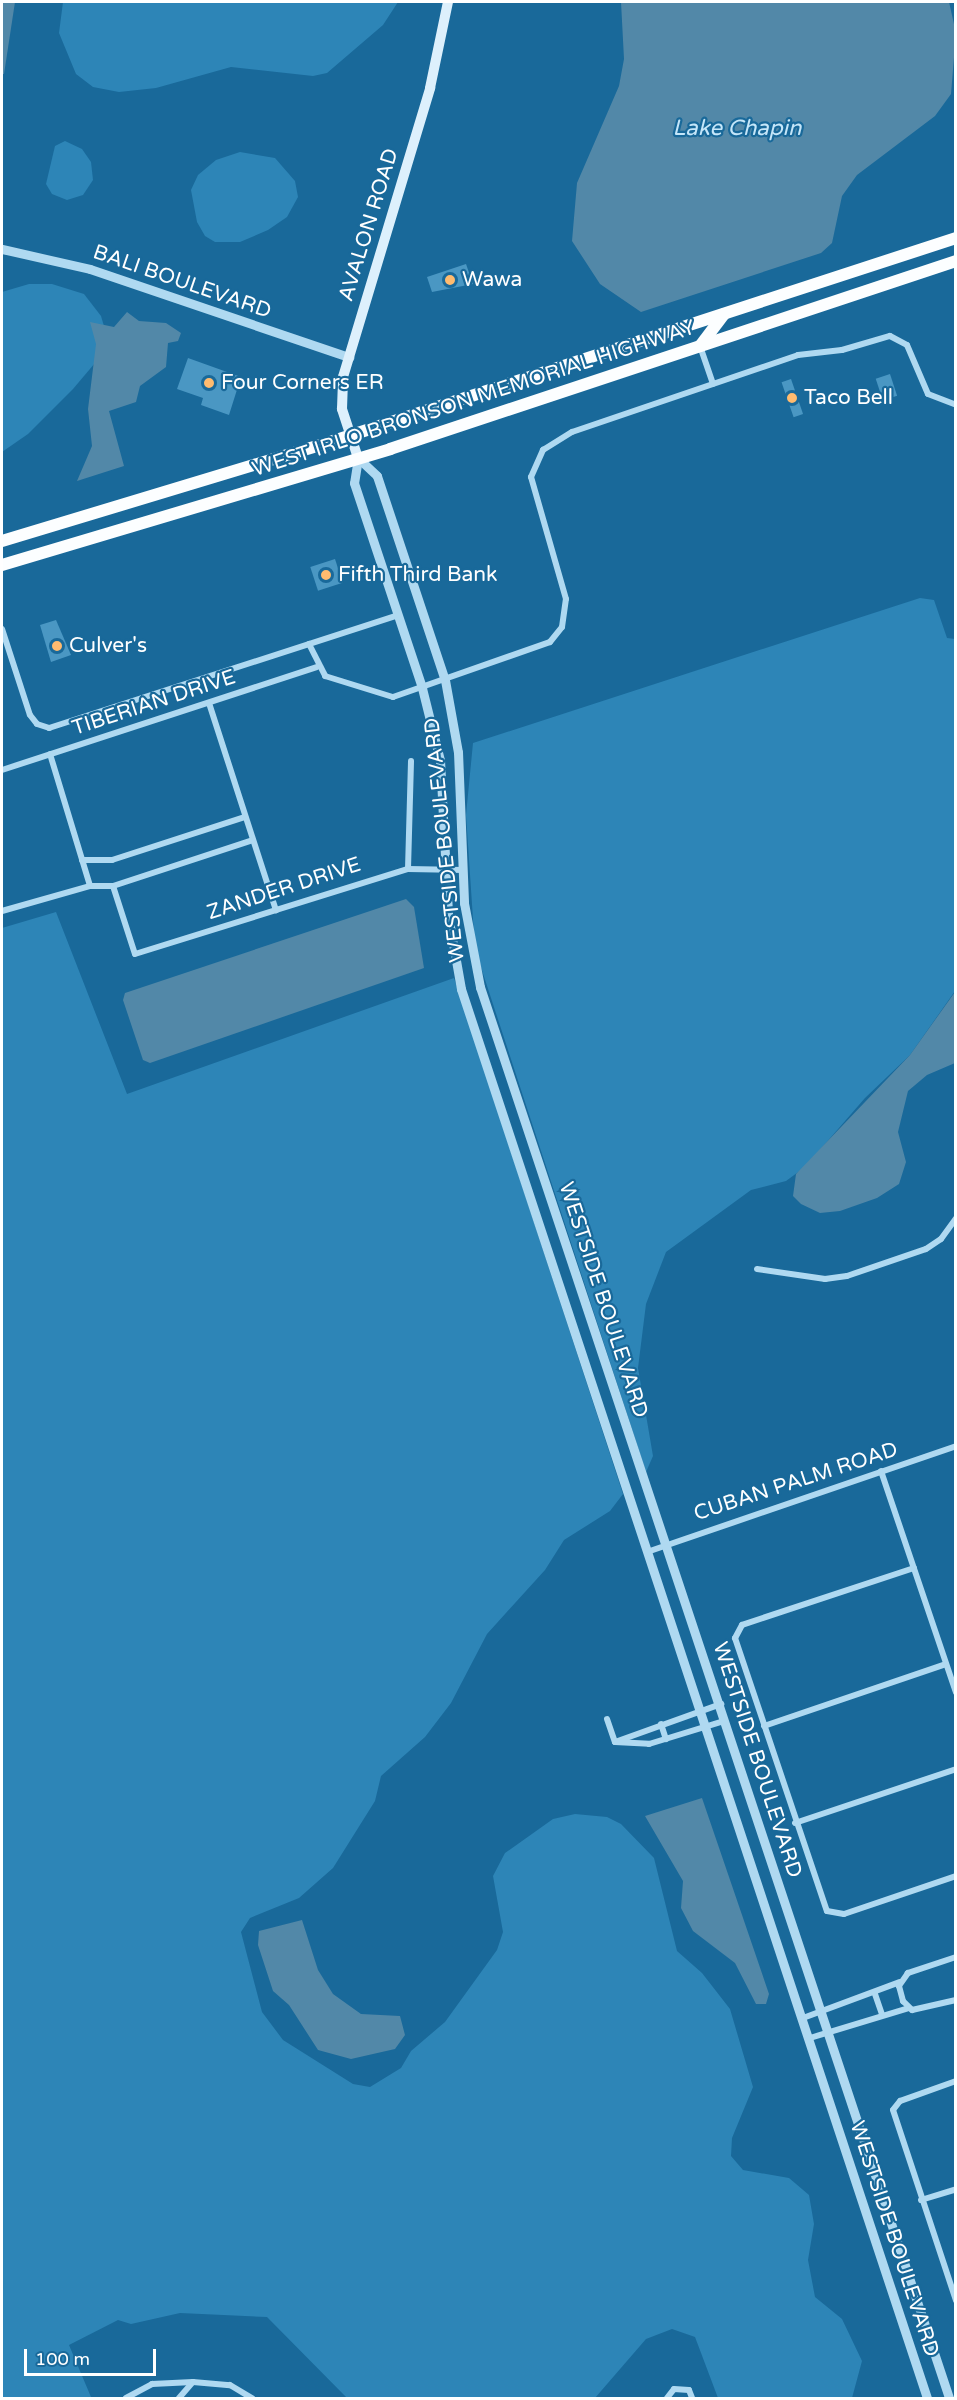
<!DOCTYPE html>
<html>
<head>
<meta charset="utf-8">
<style>
	body { margin:0 }
	#map { position:relative; width:957px; height:2400px; overflow:hidden; background:#19699a; font-family:"Varela Round",sans-serif }
	div>[style] { position:absolute }
	.green>* { inset:0; background:#2d85b7 }
	.water>* { inset:0; background:#5288a8 }
	.building>* { inset:0; background:#4a97c3; transform-origin:0 0 }
	.minor>* { height:6px; margin:-3px; padding:0 3px; transform-origin:3px; border-radius:3px; background:#afd9f1 }
	.tertiary>* { height:9px; margin:-4.5px; padding:0 4.5px; transform-origin:4.5px; border-radius:4.5px; background:#afd9f1 }
	.secondary>* { height:10px; margin:-5px; padding:0 5px; transform-origin:5px; border-radius:5px; background:#ddf0fc }
	.trunk>* { height:12px; margin:-6px; padding:0 6px; transform-origin:6px; border-radius:6px; background:#fcfeff }
	.dots>* { width:16px; height:16px; translate:-50% -50%; box-sizing:border-box; border:3px solid #19699a; border-radius:50% }
	span { translate:-50% -50%; white-space:nowrap; text-align:center; line-height:1.15; -webkit-text-stroke:4.5px #19699a; paint-order:stroke }
	.street-label { font-size:21px; color:#fff }
	.poi-label { font-size:21px; color:#fff }
	.left { translate:0 -50%; text-align:left }
	.water-label { font-size:22px; color:#c5e6f9; font-style:italic }
	.frame { position:absolute; inset:0; border:3px solid #fff; pointer-events:none }
	.scale { position:absolute; left:24px; top:2349px; width:132px; height:27px; box-sizing:border-box; border:3px solid #fff; border-top:0; padding-left:8px; font-size:18px; line-height:21px; white-space:nowrap; color:#fff; -webkit-text-stroke:4px #19699a; paint-order:stroke }
</style>
</head>
<body>
<div id="map">
	<div class="green">
		<div style="clip-path:polygon(63px 2px,398px 2px,383px 25px,327px 73px,313px 76px,231px 67px,156px 88px,119px 92px,93px 87px,76px 74px,59px 33px)"></div>
		<div style="clip-path:polygon(65px 141px,82px 149px,91px 162px,93px 180px,83px 195px,67px 200px,52px 194px,46px 184px,55px 146px)"></div>
		<div style="clip-path:polygon(240px 152px,275px 158px,295px 181px,298px 197px,287px 217px,268px 230px,240px 242px,215px 242px,205px 236px,197px 222px,191px 190px,198px 175px,216px 160px)"></div>
		<div style="clip-path:polygon(29px 284px,52px 284px,84px 294px,101px 316px,106px 333px,95px 363px,73px 389px,28px 434px,2px 452px,2px 292px)"></div>
		<div style="clip-path:polygon(920px 598px,934px 600px,947px 638px,955px 639px,955px 991px,910px 1055px,865px 1098px,805px 1167px,786px 1181px,751px 1190px,666px 1252px,646px 1304px,638px 1368px,653px 1456px,646px 1472px,475px 949px,466px 815px,473px 743px)"></div>
		<div style="clip-path:polygon(56px 912px,127px 1094px,454px 978px,623px 1494px,610px 1511px,564px 1540px,545px 1570px,487px 1634px,451px 1703px,425px 1737px,381px 1776px,375px 1801px,333px 1868px,299px 1898px,250px 1918px,241px 1932px,262px 2012px,283px 2040px,353px 2084px,370px 2087px,401px 2068px,411px 2051px,445px 2022px,497px 1950px,503px 1932px,493px 1876px,505px 1853px,553px 1819px,575px 1814px,607px 1817px,621px 1824px,654px 1858px,677px 1951px,702px 1973px,730px 2009px,753px 2087px,732px 2138px,731px 2156px,743px 2170px,789px 2178px,809px 2195px,814px 2224px,808px 2260px,815px 2297px,842px 2319px,862px 2361px,852px 2398px,718px 2398px,695px 2337px,672px 2329px,646px 2339px,595px 2398px,347px 2398px,267px 2317px,180px 2313px,131px 2324px,118px 2320px,69px 2345px,91px 2397px,2px 2398px,2px 928px)"></div>
	</div>
	<div class="water">
		<div style="clip-path:polygon(2px 2px,15px 2px,4px 74px,2px 74px)"></div>
		<div style="clip-path:polygon(621px 2px,949px 2px,956px 33px,951px 94px,935px 116px,857px 175px,842px 196px,832px 243px,821px 253px,641px 312px,600px 284px,572px 241px,577px 183px,619px 86px,624px 59px)"></div>
		<div style="clip-path:polygon(127px 312px,139px 321px,166px 323px,181px 333px,178px 341px,168px 343px,166px 367px,140px 386px,136px 402px,109px 411px,124px 466px,77px 481px,92px 446px,88px 409px,96px 344px,90px 322px,114px 327px)"></div>
		<div style="clip-path:polygon(406px 899px,414px 907px,424px 968px,150px 1063px,143px 1060px,123px 1000px,125px 993px)"></div>
		<div style="clip-path:polygon(955px 992px,955px 1063px,927px 1075px,908px 1091px,898px 1132px,906px 1162px,899px 1184px,877px 1198px,840px 1211px,820px 1213px,801px 1204px,793px 1196px,796px 1174px,910px 1055px)"></div>
		<div style="clip-path:polygon(702px 1798px,769px 1994px,766px 2004px,756px 2004px,735px 1963px,693px 1931px,681px 1908px,683px 1881px,645px 1816px)"></div>
		<div style="clip-path:polygon(302px 1920px,318px 1970px,333px 1994px,361px 2014px,400px 2016px,405px 2035px,395px 2049px,351px 2059px,318px 2050px,289px 2005px,273px 1991px,258px 1945px,259px 1931px)"></div>
	</div>
	<div class="building">
		<div style="clip-path:polygon(466px 264px,473px 284px,432px 292px,427px 277px)"></div>
		<div style="clip-path:polygon(188px 358px,241px 377px,229px 415px,201px 405px,203px 398px,177px 389px)"></div>
		<div style="left:890px;top:374px;width:23px;height:15px;rotate:72deg"></div>
		<div style="left:791px;top:379px;width:37px;height:10px;rotate:71deg"></div>
		<div style="left:335px;top:559px;width:25px;height:26px;rotate:72deg"></div>
		<div style="clip-path:polygon(56px 620px,71px 655px,51px 662px,40px 625px)"></div>
	</div>
	<div class="minor">
		<div style="left:700px;top:346px;width:40px;rotate:71.1deg"></div>
		<div style="left:2px;top:629px;width:90px;rotate:72deg"></div>
		<div style="left:30px;top:715px;width:11px;rotate:52deg"></div>
		<div style="left:37px;top:724px;width:13px;rotate:18deg"></div>
		<div style="left:49px;top:728px;width:367px;rotate:-17.9deg"></div>
		<div style="left:309px;top:644px;width:36px;rotate:63deg"></div>
		<div style="left:325px;top:676px;width:71px;rotate:17.2deg"></div>
		<div style="left:393px;top:697px;width:166px;rotate:-19.3deg"></div>
		<div style="left:550px;top:642px;width:19px;rotate:-51deg"></div>
		<div style="left:562px;top:627px;width:28px;rotate:-82deg"></div>
		<div style="left:566px;top:599px;width:127px;rotate:-106deg"></div>
		<div style="left:531px;top:477px;width:30px;rotate:-66deg"></div>
		<div style="left:543px;top:450px;width:34px;rotate:-32deg"></div>
		<div style="left:572px;top:432px;width:239px;rotate:-18.8deg"></div>
		<div style="left:798px;top:355px;width:44px;rotate:-6.5deg"></div>
		<div style="left:842px;top:350px;width:50px;rotate:-16.3deg"></div>
		<div style="left:890px;top:336px;width:19px;rotate:28deg"></div>
		<div style="left:907px;top:345px;width:53px;rotate:66.8deg"></div>
		<div style="left:928px;top:394px;width:30px;rotate:21deg"></div>
		<div style="left:209px;top:703px;width:218px;rotate:72.1deg"></div>
		<div style="left:50px;top:754px;width:138px;rotate:73.1deg"></div>
		<div style="left:2px;top:770px;width:331px;rotate:-18.1deg"></div>
		<div style="left:82px;top:860px;width:30px"></div>
		<div style="left:112px;top:860px;width:140px;rotate:-17.9deg"></div>
		<div style="left:408px;top:869px;width:56px;rotate:1deg"></div>
		<div style="left:113px;top:886px;width:71px;rotate:72.1deg"></div>
		<div style="left:135px;top:954px;width:286px;rotate:-17.3deg"></div>
		<div style="left:408px;top:869px;width:108px;rotate:-88.4deg"></div>
		<div style="left:2px;top:911px;width:91px;rotate:-15.9deg"></div>
		<div style="left:90px;top:886px;width:23px"></div>
		<div style="left:113px;top:886px;width:147px;rotate:-18.2deg"></div>
		<div style="left:757px;top:1269px;width:69px;rotate:8.4deg"></div>
		<div style="left:825px;top:1279px;width:22px;rotate:-8deg"></div>
		<div style="left:847px;top:1276px;width:83px;rotate:-18.9deg"></div>
		<div style="left:926px;top:1249px;width:18px;rotate:-34deg"></div>
		<div style="left:941px;top:1239px;width:26px;rotate:-54deg"></div>
		<div style="left:881px;top:1471px;width:234px;rotate:71.3deg"></div>
		<div style="left:647px;top:1552px;width:327px;rotate:-18.9deg"></div>
		<div style="left:914px;top:1568px;width:181px;rotate:161.7deg"></div>
		<div style="left:742px;top:1625px;width:15px;rotate:118deg"></div>
		<div style="left:735px;top:1638px;width:288px;rotate:71.4deg"></div>
		<div style="left:827px;top:1911px;width:17px;rotate:10deg"></div>
		<div style="left:844px;top:1914px;width:118px;rotate:-18.7deg"></div>
		<div style="left:607px;top:1719px;width:24px;rotate:71deg"></div>
		<div style="left:661px;top:1724px;width:16px;rotate:72deg"></div>
		<div style="left:764px;top:1726px;width:192px;rotate:-18.8deg"></div>
		<div style="left:615px;top:1742px;width:113px;rotate:-19.7deg"></div>
		<div style="left:615px;top:1742px;width:34px;rotate:3deg"></div>
		<div style="left:649px;top:1744px;width:78px;rotate:-17deg"></div>
		<div style="left:795px;top:1823px;width:170px;rotate:-18.5deg"></div>
		<div style="left:956px;top:1957px;width:51px;rotate:161.6deg"></div>
		<div style="left:908px;top:1973px;width:16px;rotate:125deg"></div>
		<div style="left:899px;top:1986px;width:16px;rotate:75deg"></div>
		<div style="left:903px;top:2001px;width:13px;rotate:45deg"></div>
		<div style="left:912px;top:2010px;width:45px;rotate:-12.8deg"></div>
		<div style="left:875px;top:1994px;width:21px;rotate:71deg"></div>
		<div style="left:803px;top:2018px;width:103px;rotate:-20.4deg"></div>
		<div style="left:810px;top:2038px;width:103px;rotate:-16.9deg"></div>
		<div style="left:956px;top:2081px;width:59px;rotate:160.3deg"></div>
		<div style="left:900px;top:2101px;width:11px;rotate:128deg"></div>
		<div style="left:893px;top:2110px;width:201px;rotate:71.7deg"></div>
		<div style="left:921px;top:2200px;width:37px;rotate:-17deg"></div>
		<div style="left:126px;top:2398px;width:30px;rotate:-28deg"></div>
		<div style="left:152px;top:2384px;width:41px;rotate:-2.8deg"></div>
		<div style="left:193px;top:2382px;width:37px;rotate:5deg"></div>
		<div style="left:230px;top:2385px;width:26px;rotate:31deg"></div>
		<div style="left:179px;top:2398px;width:21px;rotate:-49deg"></div>
		<div style="left:667px;top:2398px;width:11px;rotate:-52deg"></div>
		<div style="left:674px;top:2389px;width:15px;rotate:4deg"></div>
		<div style="left:689px;top:2390px;width:9px;rotate:69deg"></div>
	</div>
	<div class="tertiary">
		<div style="left:2px;top:249px;width:90px;rotate:12.8deg"></div>
		<div style="left:90px;top:269px;width:274px;rotate:18.8deg"></div>
		<div style="left:358px;top:458px;width:26px;rotate:43deg"></div>
		<div style="left:377px;top:476px;width:215px;rotate:71.6deg"></div>
		<div style="left:445px;top:680px;width:73px;rotate:79.8deg"></div>
		<div style="left:458px;top:752px;width:151px;rotate:87.7deg"></div>
		<div style="left:464px;top:903px;width:86px;rotate:79.2deg"></div>
		<div style="left:480px;top:987px;width:1487px;rotate:71.61deg"></div>
		<div style="left:358px;top:458px;width:25px;rotate:99deg"></div>
		<div style="left:354px;top:483px;width:216px;rotate:71.6deg"></div>
		<div style="left:422px;top:688px;width:74px;rotate:76deg"></div>
		<div style="left:440px;top:760px;width:155px;rotate:87deg"></div>
		<div style="left:448px;top:915px;width:75px;rotate:80deg"></div>
		<div style="left:461px;top:989px;width:1484px;rotate:71.7deg"></div>
	</div>
	<div class="secondary">
		<div style="left:358px;top:458px;width:52px;rotate:-108.1deg"></div>
		<div style="left:342px;top:409px;width:32px;rotate:-88deg"></div>
		<div style="left:343px;top:377px;width:302px;rotate:-73.2deg"></div>
		<div style="left:430px;top:88px;width:88px;rotate:-78.2deg"></div>
	</div>
	<div class="trunk">
		<div style="left:700px;top:346px;width:40px;rotate:-53deg"></div>
		<div style="left:2px;top:541px;width:336px;rotate:-16.8deg"></div>
		<div style="left:324px;top:444px;width:665px;rotate:-18.05deg"></div>
		<div style="left:2px;top:565px;width:405px;rotate:-16.6deg"></div>
		<div style="left:390px;top:449px;width:596px;rotate:-18.37deg"></div>
	</div>
	<div class="dots">
		<div style="left:450px;top:280px;background:#ffbb6f"></div>
		<div style="left:209px;top:383px;background:#ffbb6f"></div>
		<div style="left:792px;top:398px;background:#ffbb6f"></div>
		<div style="left:326px;top:575px;background:#ffbb6f"></div>
		<div style="left:57px;top:646px;background:#ffbb6f"></div>
	</div>
	<div class="street-label">
		<span style="left:369px;top:225px;rotate:-73deg">AVALON ROAD</span>
		<span style="left:182px;top:282px;rotate:19deg">BALI BOULEVARD</span>
		<span style="left:474px;top:399px;rotate:-18deg">WEST IRLO BRONSON MEMORIAL HIGHWAY</span>
		<span style="left:154px;top:703px;rotate:-18deg">TIBERIAN DRIVE</span>
		<span style="left:445px;top:840px;rotate:-96deg">WESTSIDE BOULEVARD</span>
		<span style="left:284px;top:889px;rotate:-18deg">ZANDER DRIVE</span>
		<span style="left:603px;top:1300px;rotate:72deg">WESTSIDE BOULEVARD</span>
		<span style="left:796px;top:1482px;rotate:-18deg">CUBAN PALM ROAD</span>
		<span style="left:757px;top:1760px;rotate:72deg">WESTSIDE BOULEVARD</span>
		<span style="left:894px;top:2239px;rotate:72deg">WESTSIDE BOULEVARD</span>
	</div>
	<div class="poi-label">
		<span class="left" style="left:462px;top:280px">Wawa</span>
		<span class="left" style="left:221px;top:383px">Four Corners ER</span>
		<span class="left" style="left:804px;top:398px">Taco Bell</span>
		<span class="left" style="left:338px;top:575px">Fifth Third Bank</span>
		<span class="left" style="left:69px;top:646px">Culver's</span>
	</div>
	<div class="water-label">
		<span style="left:737px;top:129px">Lake Chapin</span>
	</div>
	<div class="frame"></div>
	<div class="scale">100 m</div>
</div>
</body>
</html>
